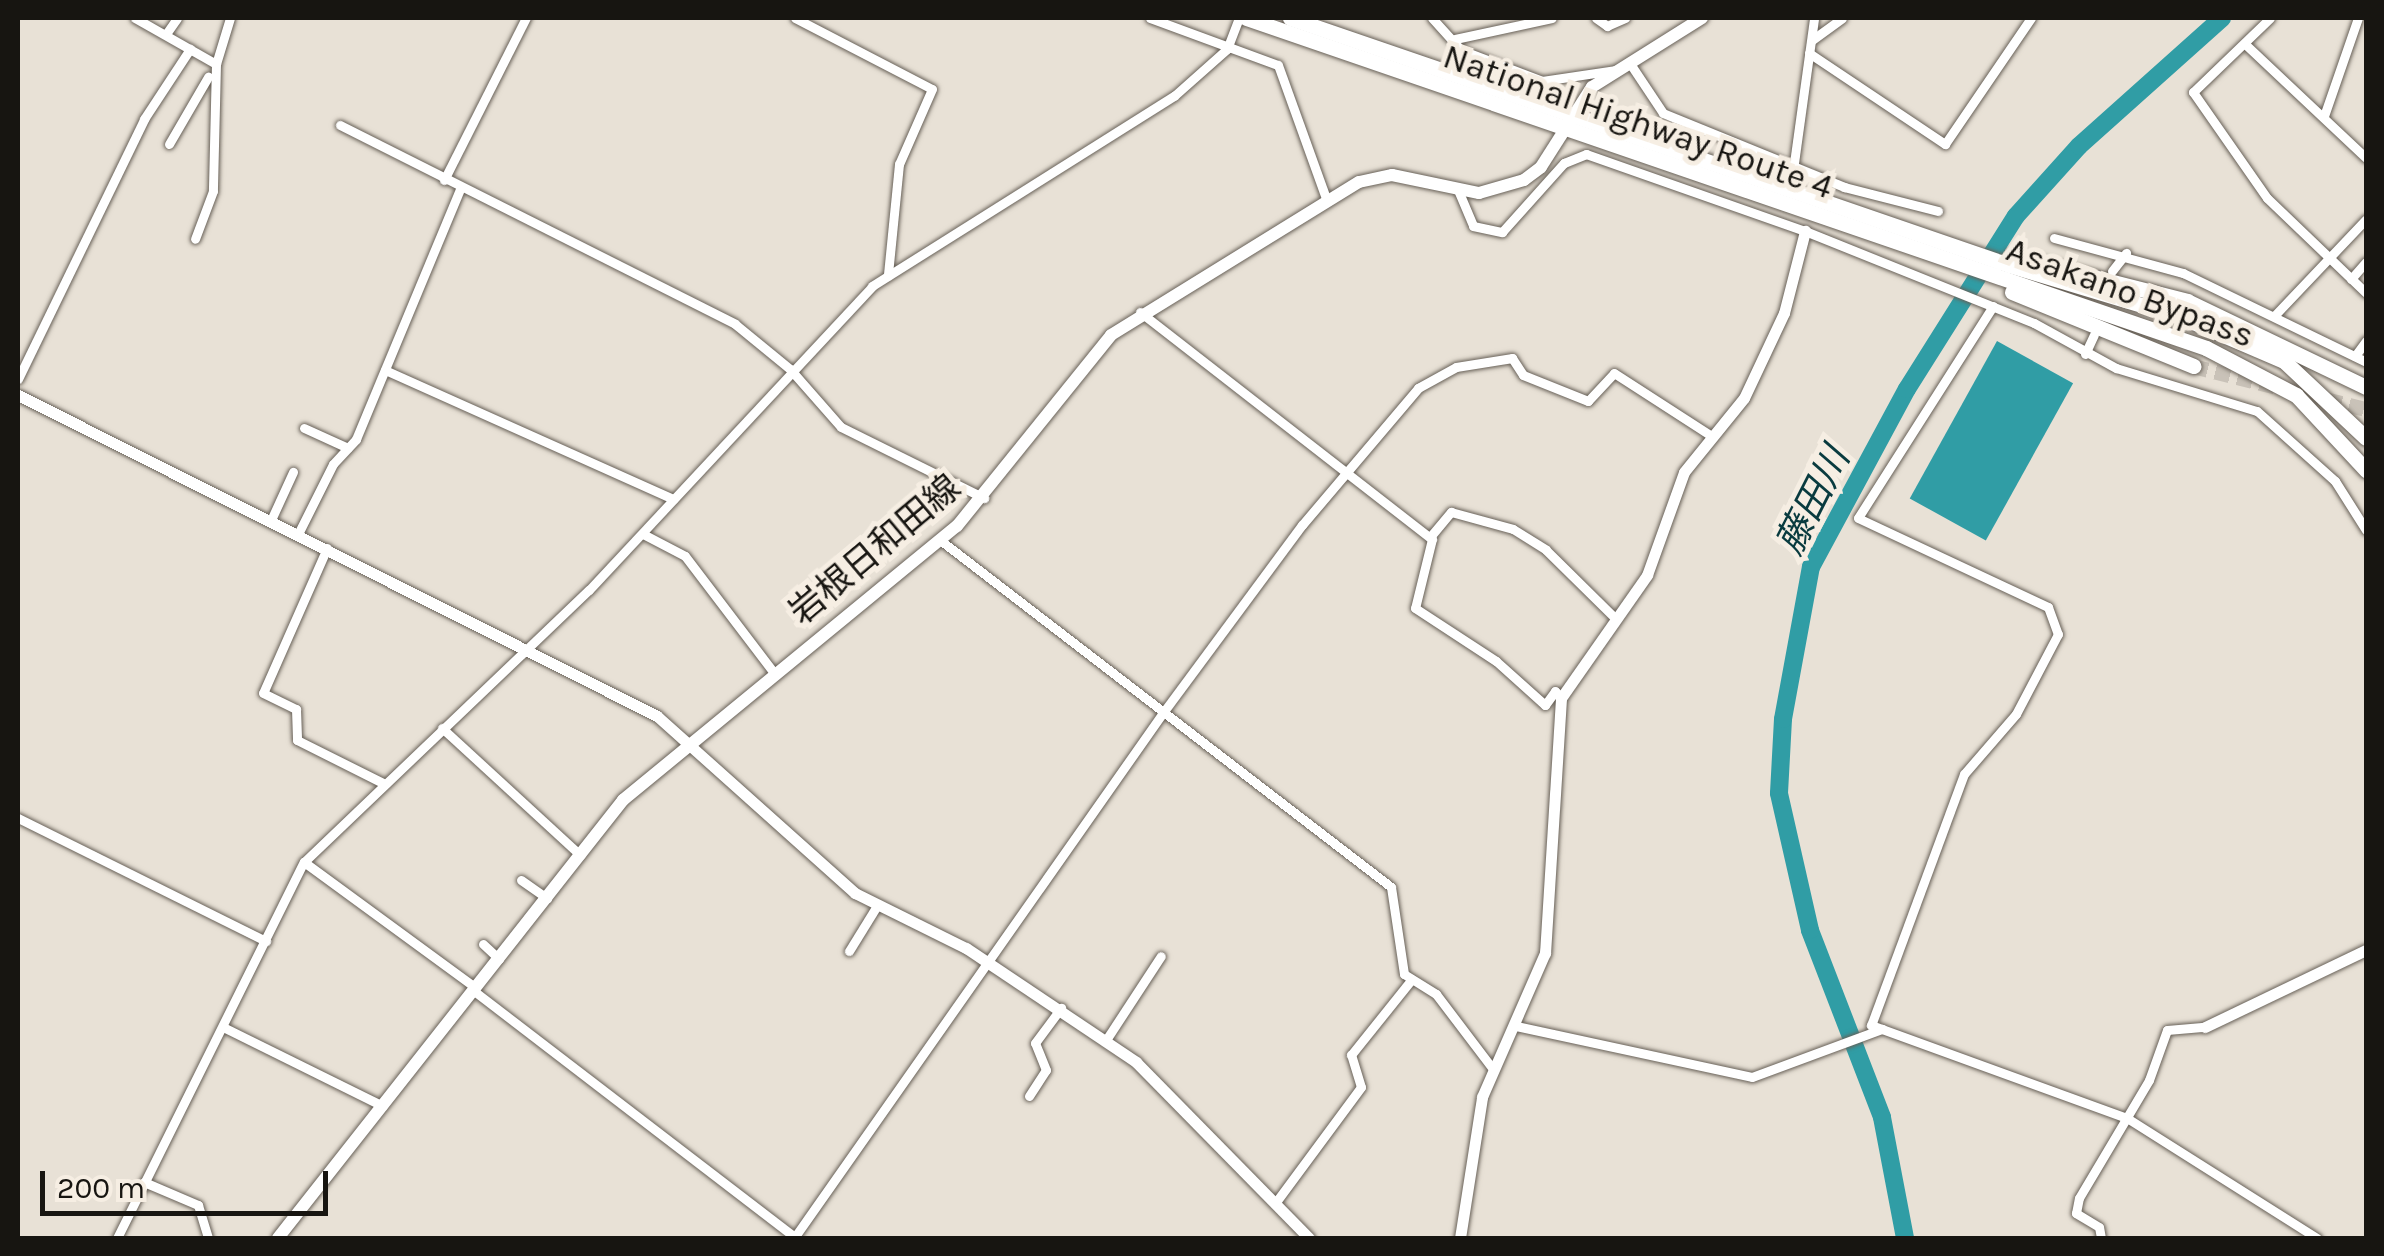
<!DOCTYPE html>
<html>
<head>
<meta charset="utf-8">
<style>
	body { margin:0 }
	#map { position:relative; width:2384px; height:1256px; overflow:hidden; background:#e8e1d6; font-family:Karla,"Noto Sans JP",sans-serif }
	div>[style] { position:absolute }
	.water>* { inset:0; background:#309da5; transform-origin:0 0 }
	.river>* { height:18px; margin:-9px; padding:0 9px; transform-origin:9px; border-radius:9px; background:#309da5 }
	.trunk-tunnel>* { height:15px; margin-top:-7.5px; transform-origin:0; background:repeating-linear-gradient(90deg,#c9c2b8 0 15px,transparent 0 23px) }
	.roads { filter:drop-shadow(0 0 2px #676057) drop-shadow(0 0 2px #676057) }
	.minor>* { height:9px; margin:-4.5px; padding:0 4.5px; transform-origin:4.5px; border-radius:4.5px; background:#fff }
	.tertiary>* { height:11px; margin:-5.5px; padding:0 5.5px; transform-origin:5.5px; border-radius:5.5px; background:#fff }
	.secondary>* { height:12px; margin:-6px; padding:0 6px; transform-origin:6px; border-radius:6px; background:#fff }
	.trunk>* { height:15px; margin:-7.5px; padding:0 7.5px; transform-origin:7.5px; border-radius:7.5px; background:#fff }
	span { translate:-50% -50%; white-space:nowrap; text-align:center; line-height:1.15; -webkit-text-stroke:10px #f6eee3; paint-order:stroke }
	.street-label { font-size:35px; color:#171511 }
	.water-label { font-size:38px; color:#093b3f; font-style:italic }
	.frame { position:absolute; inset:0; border:20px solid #171511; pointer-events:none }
	.scale { position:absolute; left:40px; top:1171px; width:288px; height:45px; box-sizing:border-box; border:5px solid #171511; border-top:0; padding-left:12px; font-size:30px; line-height:35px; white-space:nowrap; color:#171511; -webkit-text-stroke:8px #f6eee3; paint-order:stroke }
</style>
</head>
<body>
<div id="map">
	<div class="water">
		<div style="left:1997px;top:341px;width:87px;height:180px;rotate:29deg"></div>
	</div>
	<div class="river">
		<div style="left:1905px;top:1238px;width:123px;rotate:-100.8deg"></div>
		<div style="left:1882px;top:1117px;width:200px;rotate:-111.1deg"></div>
		<div style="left:1810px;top:930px;width:140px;rotate:-102.8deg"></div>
		<div style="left:1779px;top:793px;width:74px;rotate:-86.9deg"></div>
		<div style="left:1783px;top:719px;width:155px;rotate:-79.6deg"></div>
		<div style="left:1811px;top:567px;width:202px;rotate:-61.7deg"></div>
		<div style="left:1907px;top:389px;width:204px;rotate:-57.8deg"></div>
		<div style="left:2016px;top:216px;width:94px;rotate:-48deg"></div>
		<div style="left:2079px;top:146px;width:192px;rotate:-41.8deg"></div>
	</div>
	<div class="trunk-tunnel">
		<div style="left:2193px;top:366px;width:178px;rotate:14deg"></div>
	</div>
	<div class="roads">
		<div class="minor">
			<div style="left:135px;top:18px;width:93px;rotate:29.6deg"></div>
			<div style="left:216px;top:64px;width:127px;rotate:91.4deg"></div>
			<div style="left:213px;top:191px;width:51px;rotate:110.6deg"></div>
			<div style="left:795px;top:18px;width:154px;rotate:27.4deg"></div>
			<div style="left:932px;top:89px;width:82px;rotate:113.7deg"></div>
			<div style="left:899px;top:164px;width:112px;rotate:95.7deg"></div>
			<div style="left:1150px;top:18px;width:136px;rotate:20.2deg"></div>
			<div style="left:1278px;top:65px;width:141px;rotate:70.2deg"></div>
			<div style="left:1432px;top:18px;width:43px;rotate:47.8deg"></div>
			<div style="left:1461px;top:50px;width:87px;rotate:20.9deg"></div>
			<div style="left:1542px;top:81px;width:75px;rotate:-8.5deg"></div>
			<div style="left:1596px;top:18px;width:14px;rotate:36deg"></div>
			<div style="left:1607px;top:26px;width:20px;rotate:-24deg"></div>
			<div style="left:2270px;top:18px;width:107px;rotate:136.1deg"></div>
			<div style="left:2193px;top:92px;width:129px;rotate:55.1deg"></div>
			<div style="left:2267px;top:198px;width:137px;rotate:43.8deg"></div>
			<div style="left:166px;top:34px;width:19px;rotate:-55deg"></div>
			<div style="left:1455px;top:39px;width:99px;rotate:-12.2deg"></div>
			<div style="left:1812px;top:40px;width:37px;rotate:-36deg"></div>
			<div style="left:2245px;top:44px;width:166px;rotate:43.3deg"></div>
			<div style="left:1809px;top:53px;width:164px;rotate:33.8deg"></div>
			<div style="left:1945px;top:144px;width:153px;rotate:-55.7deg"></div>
			<div style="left:1629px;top:62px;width:61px;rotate:56.3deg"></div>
			<div style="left:1663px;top:113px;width:196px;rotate:22.2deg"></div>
			<div style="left:1844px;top:187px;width:97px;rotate:14.3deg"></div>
			<div style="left:216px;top:64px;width:48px;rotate:-73.1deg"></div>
			<div style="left:2324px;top:116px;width:104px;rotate:-70.9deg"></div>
			<div style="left:340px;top:125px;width:442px;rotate:26.7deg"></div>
			<div style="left:735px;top:324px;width:71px;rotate:39.3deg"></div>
			<div style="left:790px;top:369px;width:77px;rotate:48.7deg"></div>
			<div style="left:841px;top:427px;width:160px;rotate:26.4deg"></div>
			<div style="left:169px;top:144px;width:78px;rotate:-59.8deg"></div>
			<div style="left:1794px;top:163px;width:146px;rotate:-82.1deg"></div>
			<div style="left:444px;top:180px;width:182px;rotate:-63.2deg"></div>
			<div style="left:1458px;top:190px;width:39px;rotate:67deg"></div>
			<div style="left:1473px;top:226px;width:30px;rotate:12deg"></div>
			<div style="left:1502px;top:232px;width:93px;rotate:-48.1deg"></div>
			<div style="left:1564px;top:163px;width:24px;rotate:-22deg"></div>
			<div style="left:1586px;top:154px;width:232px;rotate:19.4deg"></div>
			<div style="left:1805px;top:231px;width:247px;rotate:21.9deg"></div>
			<div style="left:2034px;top:323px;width:94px;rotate:28.8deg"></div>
			<div style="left:2116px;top:368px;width:147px;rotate:17deg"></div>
			<div style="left:2257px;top:411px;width:105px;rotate:41.9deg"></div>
			<div style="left:2335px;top:481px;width:58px;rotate:57.7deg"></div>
			<div style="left:2054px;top:238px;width:134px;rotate:15.2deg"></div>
			<div style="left:2183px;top:273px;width:203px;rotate:25.9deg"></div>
			<div style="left:2112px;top:271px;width:23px;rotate:-52deg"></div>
			<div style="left:2351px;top:279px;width:23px;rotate:-49deg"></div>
			<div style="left:1993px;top:306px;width:251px;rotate:122.5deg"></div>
			<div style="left:1858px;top:518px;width:210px;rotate:25.1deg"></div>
			<div style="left:2048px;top:607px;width:29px;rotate:70deg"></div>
			<div style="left:2058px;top:634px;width:90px;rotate:117.7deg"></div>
			<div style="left:2016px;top:714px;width:79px;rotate:130.9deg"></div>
			<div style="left:1964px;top:774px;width:268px;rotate:110.3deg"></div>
			<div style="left:1871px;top:1025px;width:272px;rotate:20deg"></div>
			<div style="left:2127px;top:1118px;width:225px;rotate:32.3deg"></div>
			<div style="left:1140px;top:312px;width:370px;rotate:37.9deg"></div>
			<div style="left:1432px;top:539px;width:71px;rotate:103.8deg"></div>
			<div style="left:1415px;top:608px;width:97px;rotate:33.2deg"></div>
			<div style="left:1496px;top:661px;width:66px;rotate:41.9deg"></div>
			<div style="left:1545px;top:705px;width:17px;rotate:-54deg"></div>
			<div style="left:1555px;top:691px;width:9px;rotate:49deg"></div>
			<div style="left:2275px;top:315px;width:132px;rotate:-46.5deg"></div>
			<div style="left:2085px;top:354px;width:21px;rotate:-65deg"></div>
			<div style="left:2355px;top:356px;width:19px;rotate:-54deg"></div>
			<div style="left:385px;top:370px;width:316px;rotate:24.1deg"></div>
			<div style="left:18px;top:379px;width:289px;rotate:-64.1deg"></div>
			<div style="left:144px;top:119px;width:84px;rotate:-56.7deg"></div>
			<div style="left:304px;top:428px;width:48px;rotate:24.4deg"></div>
			<div style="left:271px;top:520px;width:53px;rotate:-65.4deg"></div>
			<div style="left:298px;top:534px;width:78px;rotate:-63.4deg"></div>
			<div style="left:333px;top:464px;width:34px;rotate:-47deg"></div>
			<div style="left:356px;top:439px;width:273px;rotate:-67.4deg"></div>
			<div style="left:643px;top:534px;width:47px;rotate:27.6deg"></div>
			<div style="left:685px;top:556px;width:147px;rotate:52.7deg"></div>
			<div style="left:1430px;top:537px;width:33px;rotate:-50deg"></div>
			<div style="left:1451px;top:512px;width:64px;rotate:15.3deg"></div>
			<div style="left:1513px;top:529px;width:39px;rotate:32deg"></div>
			<div style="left:1546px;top:550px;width:97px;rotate:44.6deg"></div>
			<div style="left:940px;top:540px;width:569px;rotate:37.57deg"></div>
			<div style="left:1391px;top:887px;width:88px;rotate:81.5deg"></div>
			<div style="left:1404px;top:974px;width:38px;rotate:32deg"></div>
			<div style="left:1436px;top:994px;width:94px;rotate:52.8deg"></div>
			<div style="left:327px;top:548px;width:158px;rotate:113.8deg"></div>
			<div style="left:263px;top:693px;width:37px;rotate:26deg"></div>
			<div style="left:296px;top:709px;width:31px;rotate:88deg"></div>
			<div style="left:297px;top:740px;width:98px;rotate:26.6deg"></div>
			<div style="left:442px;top:728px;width:188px;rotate:42.6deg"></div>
			<div style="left:18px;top:818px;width:277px;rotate:26.4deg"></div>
			<div style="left:304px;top:862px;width:213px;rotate:36.2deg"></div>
			<div style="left:521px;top:880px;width:32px;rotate:35deg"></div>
			<div style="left:483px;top:944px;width:22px;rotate:43deg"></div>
			<div style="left:849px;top:951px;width:55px;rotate:-58.3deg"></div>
			<div style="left:474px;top:991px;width:406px;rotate:37.5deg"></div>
			<div style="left:1516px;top:1026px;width:241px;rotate:12.2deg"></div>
			<div style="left:1752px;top:1077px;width:139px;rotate:-20.3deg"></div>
			<div style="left:223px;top:1027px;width:178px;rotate:26.3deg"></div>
			<div style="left:1106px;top:1040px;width:100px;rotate:-56.8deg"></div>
			<div style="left:1029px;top:1096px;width:31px;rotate:-57deg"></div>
			<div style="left:1046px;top:1070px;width:29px;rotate:-112deg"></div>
			<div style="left:1035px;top:1043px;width:44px;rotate:-53.4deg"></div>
			<div style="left:144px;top:1182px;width:59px;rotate:23.1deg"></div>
			<div style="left:198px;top:1205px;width:34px;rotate:73deg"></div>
			<div style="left:1276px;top:1202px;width:143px;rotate:-53.5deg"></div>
			<div style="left:1361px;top:1087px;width:34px;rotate:-107deg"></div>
			<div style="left:1351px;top:1055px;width:96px;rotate:-51.3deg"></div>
			<div style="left:117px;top:1238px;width:420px;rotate:-63.6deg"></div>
			<div style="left:304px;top:862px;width:394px;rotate:-43.7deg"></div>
			<div style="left:589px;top:590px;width:415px;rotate:-47deg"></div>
			<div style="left:872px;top:286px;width:357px;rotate:-32.2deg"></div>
			<div style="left:1174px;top:96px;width:71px;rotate:-41.6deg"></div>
			<div style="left:1227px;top:49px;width:33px;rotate:-69deg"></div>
			<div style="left:794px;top:1238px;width:640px;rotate:-54.92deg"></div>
			<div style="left:1162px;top:714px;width:235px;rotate:-53.5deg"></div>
			<div style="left:1302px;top:525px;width:180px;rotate:-49.7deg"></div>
			<div style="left:1418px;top:388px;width:43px;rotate:-28.9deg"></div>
			<div style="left:1456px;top:367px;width:57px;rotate:-9.1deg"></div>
			<div style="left:1512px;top:358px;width:20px;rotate:57deg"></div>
			<div style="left:1523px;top:375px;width:70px;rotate:21.8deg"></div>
			<div style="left:1588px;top:401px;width:38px;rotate:-47deg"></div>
			<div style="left:1614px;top:373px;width:118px;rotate:32.9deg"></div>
			<div style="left:2101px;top:1238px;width:11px;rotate:-100deg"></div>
			<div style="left:2099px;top:1227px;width:27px;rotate:-149deg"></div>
			<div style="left:2076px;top:1213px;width:15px;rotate:-79deg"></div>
			<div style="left:2079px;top:1198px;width:137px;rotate:-59.3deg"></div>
			<div style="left:2149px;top:1080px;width:53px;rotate:-70.2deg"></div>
			<div style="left:2167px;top:1030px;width:38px;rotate:-5deg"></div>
		</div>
		<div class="tertiary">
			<div style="left:18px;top:395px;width:715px;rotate:26.67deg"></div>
			<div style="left:657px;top:716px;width:266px;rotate:41.8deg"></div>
			<div style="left:855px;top:893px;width:124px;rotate:26.4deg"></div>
			<div style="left:966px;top:948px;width:205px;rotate:33.8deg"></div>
			<div style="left:1136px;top:1062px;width:247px;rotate:45.5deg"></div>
			<div style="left:2205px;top:1027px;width:178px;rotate:-25.6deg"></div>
			<div style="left:1460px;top:1238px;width:143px;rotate:-81.1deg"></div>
			<div style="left:1482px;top:1097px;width:157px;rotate:-66.4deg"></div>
			<div style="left:1545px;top:953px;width:256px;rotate:-86.4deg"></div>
			<div style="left:1561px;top:698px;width:150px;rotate:-55deg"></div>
			<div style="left:1647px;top:575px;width:109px;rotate:-70.2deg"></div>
			<div style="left:1684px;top:472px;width:95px;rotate:-51deg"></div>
			<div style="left:1744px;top:398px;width:94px;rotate:-64.8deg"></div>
			<div style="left:1784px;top:313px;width:85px;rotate:-75.6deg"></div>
		</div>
		<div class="secondary">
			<div style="left:278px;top:1238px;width:558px;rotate:-51.77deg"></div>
			<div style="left:623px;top:800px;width:432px;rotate:-39.4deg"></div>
			<div style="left:957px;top:526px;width:245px;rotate:-51.1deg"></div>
			<div style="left:1111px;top:335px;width:291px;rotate:-31.7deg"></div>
			<div style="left:1359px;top:182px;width:34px;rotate:-12deg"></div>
			<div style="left:1392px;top:175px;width:89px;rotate:11.7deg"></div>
			<div style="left:1479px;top:193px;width:47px;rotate:-16.1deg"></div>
			<div style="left:1524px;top:180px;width:21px;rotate:-37deg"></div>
			<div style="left:1541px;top:167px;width:95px;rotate:-57.5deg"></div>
			<div style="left:1592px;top:87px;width:130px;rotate:-32.1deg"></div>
		</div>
		<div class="trunk">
			<div style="left:1246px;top:18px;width:1015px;rotate:18.97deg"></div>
			<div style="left:2206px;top:348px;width:102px;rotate:27.6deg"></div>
			<div style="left:2296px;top:395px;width:103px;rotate:47deg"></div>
			<div style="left:1290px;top:18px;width:760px;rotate:18.96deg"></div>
			<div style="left:2009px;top:265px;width:183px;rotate:16.8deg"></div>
			<div style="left:2184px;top:318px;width:109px;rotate:23.3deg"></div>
			<div style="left:2284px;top:361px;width:112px;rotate:43.2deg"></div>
			<div style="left:2011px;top:256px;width:182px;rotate:14.3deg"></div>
			<div style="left:2187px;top:301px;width:199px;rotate:25.7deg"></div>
			<div style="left:2012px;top:292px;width:196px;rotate:22.2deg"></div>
		</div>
	</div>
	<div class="street-label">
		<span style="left:1638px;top:122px;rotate:19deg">National Highway Route 4</span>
		<span style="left:2130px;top:293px;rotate:20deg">Asakano Bypass</span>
		<span style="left:875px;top:550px;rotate:-40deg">岩根日和田線</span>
	</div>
	<div class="water-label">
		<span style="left:1813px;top:501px;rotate:-63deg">藤田川</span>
	</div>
	<div class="frame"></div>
	<div class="scale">200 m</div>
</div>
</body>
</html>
